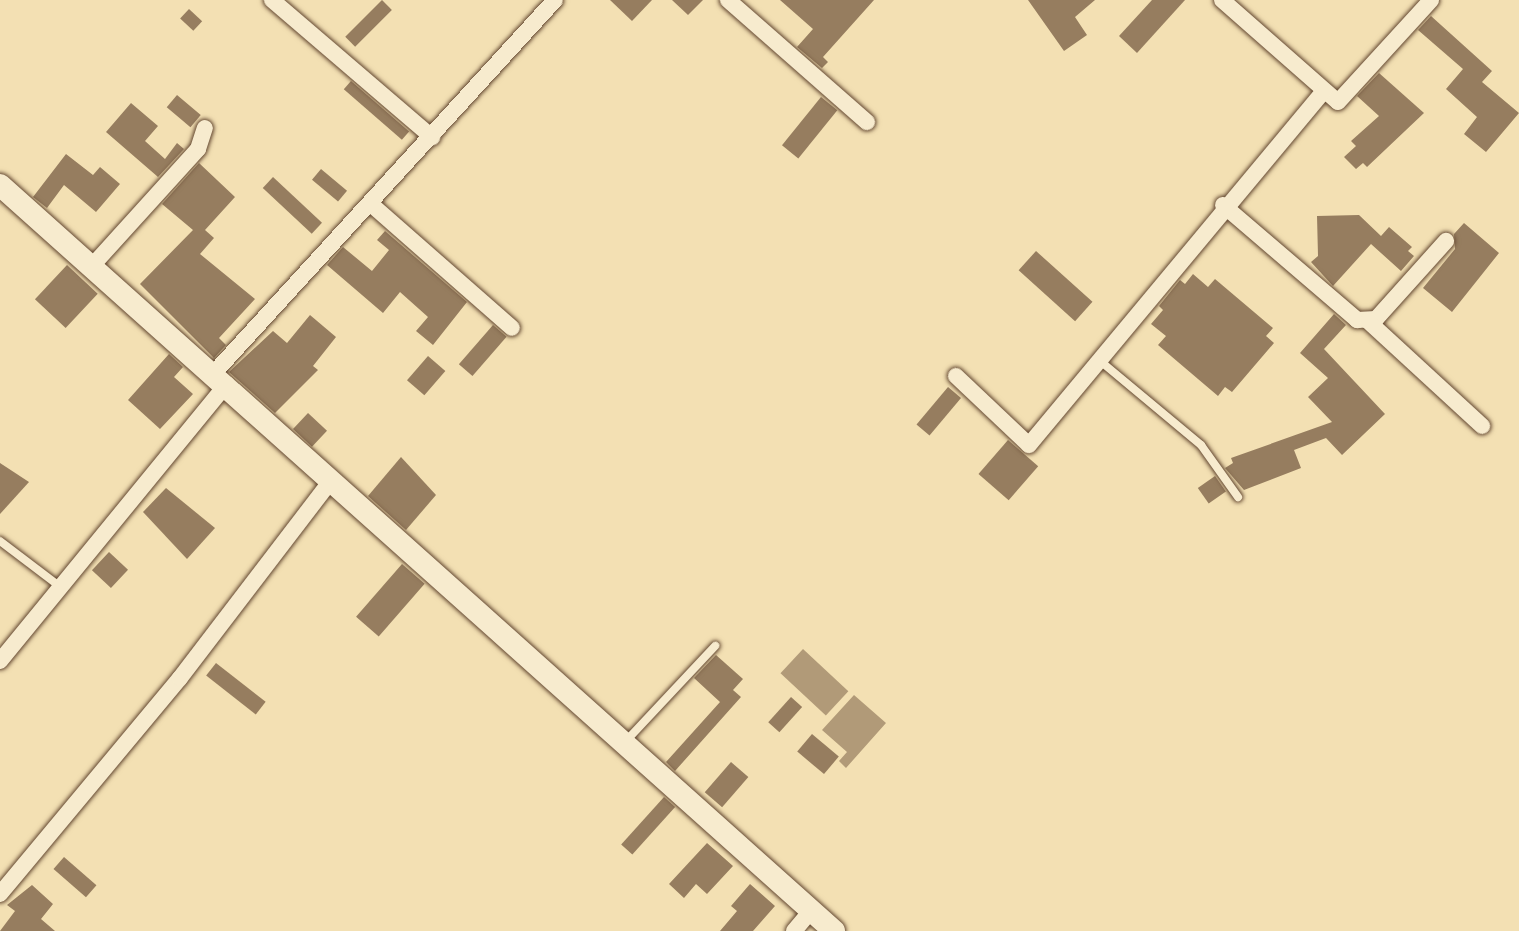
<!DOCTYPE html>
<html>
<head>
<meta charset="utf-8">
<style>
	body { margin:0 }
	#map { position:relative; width:1519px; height:931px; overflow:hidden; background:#f3e0b3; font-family:"IM FELL French Canon",serif }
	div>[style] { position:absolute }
	.water>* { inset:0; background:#b19a78; transform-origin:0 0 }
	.building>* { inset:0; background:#967d5f; transform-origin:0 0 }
	.roads { filter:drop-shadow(0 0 2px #624630) drop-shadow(0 0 2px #624630) }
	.lane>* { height:8px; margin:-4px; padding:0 4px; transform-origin:4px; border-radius:4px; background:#f7ebce }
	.street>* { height:16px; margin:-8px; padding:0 8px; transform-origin:8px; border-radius:8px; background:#f7ebce }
	.secondary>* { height:22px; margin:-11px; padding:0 11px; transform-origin:11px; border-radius:11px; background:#f7ebce }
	span { translate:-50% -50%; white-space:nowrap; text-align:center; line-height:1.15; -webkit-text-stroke:5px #f7ebce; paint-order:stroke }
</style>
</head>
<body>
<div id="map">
	<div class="water">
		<div style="left:803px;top:649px;width:62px;height:33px;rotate:43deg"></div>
		<div style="clip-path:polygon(854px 695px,886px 723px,846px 768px,839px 761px,847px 752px,822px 730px)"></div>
	</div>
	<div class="building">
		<div style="left:382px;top:0;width:14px;height:52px;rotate:45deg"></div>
		<div style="clip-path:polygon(610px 0,652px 0,632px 21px)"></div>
		<div style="clip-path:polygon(672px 0,703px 0,688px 15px)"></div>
		<div style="clip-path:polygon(780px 0,874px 0,823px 57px,828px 62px,822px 68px,797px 47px,813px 29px)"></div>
		<div style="clip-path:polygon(1028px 0,1095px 0,1075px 17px,1087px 35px,1064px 51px)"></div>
		<div style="clip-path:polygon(1152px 0,1185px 0,1137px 53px,1119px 36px)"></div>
		<div style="left:189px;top:9px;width:18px;height:13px;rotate:43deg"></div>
		<div style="clip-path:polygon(1431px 16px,1492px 71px,1482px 82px,1519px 113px,1486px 152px,1464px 134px,1477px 117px,1446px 89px,1463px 69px,1418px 30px)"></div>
		<div style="clip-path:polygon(1379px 73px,1424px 113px,1367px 167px,1363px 163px,1356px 169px,1344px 157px,1356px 146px,1351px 141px,1379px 116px,1357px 96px)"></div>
		<div style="left:351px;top:81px;width:77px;height:11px;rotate:41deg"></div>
		<div style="left:177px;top:95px;width:31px;height:16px;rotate:40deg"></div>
		<div style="left:821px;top:97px;width:21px;height:62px;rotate:39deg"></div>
		<div style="clip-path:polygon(131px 103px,158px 126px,145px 141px,165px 159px,177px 143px,184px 149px,158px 177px,106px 132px)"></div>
		<div style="clip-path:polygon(66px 154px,93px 175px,100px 167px,120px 184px,96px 212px,64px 185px,47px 208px,33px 197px)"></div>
		<div style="clip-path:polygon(199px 163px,235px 197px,205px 230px,214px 238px,200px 254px,255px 299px,219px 338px,226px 345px,214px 358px,140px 284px,193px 230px,162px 204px)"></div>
		<div style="left:321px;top:169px;width:34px;height:14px;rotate:40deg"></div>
		<div style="left:273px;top:177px;width:67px;height:15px;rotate:43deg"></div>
		<div style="clip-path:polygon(1359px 215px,1381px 236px,1389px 227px,1412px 247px,1408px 251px,1414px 256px,1401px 271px,1371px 244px,1333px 286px,1311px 262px,1318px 256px,1317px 216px)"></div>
		<div style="clip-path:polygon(1464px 223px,1499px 253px,1452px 312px,1423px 288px,1455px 249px,1454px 234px)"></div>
		<div style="clip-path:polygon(385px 231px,467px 302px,433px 345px,416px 331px,428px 317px,400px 292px,383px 313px,327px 265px,343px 247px,372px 271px,389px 250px,377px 240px)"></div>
		<div style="left:1036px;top:251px;width:76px;height:26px;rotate:42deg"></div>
		<div style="left:67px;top:265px;width:42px;height:47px;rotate:43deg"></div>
		<div style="clip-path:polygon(1193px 274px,1208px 287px,1215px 279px,1273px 328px,1266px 336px,1274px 343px,1232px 392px,1225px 387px,1218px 396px,1158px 345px,1166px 336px,1151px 324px,1163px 310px,1159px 306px,1180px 280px,1185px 284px)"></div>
		<div style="clip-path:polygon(1334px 314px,1346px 325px,1324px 349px,1385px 414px,1342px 455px,1326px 438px,1294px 450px,1301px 468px,1244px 490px,1225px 468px,1233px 463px,1231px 458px,1332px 422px,1308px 397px,1328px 378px,1300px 353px)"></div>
		<div style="clip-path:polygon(310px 315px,336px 337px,313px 366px,318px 370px,275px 413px,229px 372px,273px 331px,287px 343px)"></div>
		<div style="left:493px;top:325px;width:18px;height:52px;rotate:41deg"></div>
		<div style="clip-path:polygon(169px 354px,183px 367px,174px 377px,193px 394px,160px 429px,128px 400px)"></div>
		<div style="left:428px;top:356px;width:23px;height:32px;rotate:41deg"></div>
		<div style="left:948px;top:387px;width:17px;height:49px;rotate:40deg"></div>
		<div style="left:308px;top:413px;width:26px;height:22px;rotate:43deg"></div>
		<div style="left:1008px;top:440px;width:40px;height:45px;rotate:41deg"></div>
		<div style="clip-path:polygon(401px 457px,436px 495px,406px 530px,368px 496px)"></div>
		<div style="clip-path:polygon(0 463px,29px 482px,0 514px)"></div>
		<div style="left:1215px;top:476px;width:19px;height:21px;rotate:55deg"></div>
		<div style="clip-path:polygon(166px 488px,215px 528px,187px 559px,143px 512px)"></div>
		<div style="left:109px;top:552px;width:26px;height:25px;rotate:43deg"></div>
		<div style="left:402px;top:564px;width:30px;height:70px;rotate:41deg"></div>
		<div style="clip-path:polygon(716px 655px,743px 679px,733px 690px,741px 697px,675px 771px,666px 762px,720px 702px,694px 678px)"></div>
		<div style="left:216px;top:663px;width:63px;height:16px;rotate:38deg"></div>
		<div style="left:791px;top:697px;width:15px;height:34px;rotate:42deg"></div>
		<div style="left:812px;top:734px;width:35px;height:23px;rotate:40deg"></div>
		<div style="left:731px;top:762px;width:23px;height:40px;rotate:41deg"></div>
		<div style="left:664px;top:797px;width:15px;height:64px;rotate:42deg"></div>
		<div style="clip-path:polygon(707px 843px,733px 866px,707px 894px,696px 884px,684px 898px,669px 884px)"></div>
		<div style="left:64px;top:857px;width:43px;height:16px;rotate:41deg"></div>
		<div style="clip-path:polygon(750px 884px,775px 906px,753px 931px,720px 931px,737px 911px,731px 906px)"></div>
		<div style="clip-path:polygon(32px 885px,53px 904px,41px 919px,55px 931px,0 931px,15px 911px,7px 905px)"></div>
	</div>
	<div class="roads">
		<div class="lane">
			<div style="left:1099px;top:360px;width:133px;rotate:39.8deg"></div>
			<div style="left:1201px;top:445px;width:64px;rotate:54.6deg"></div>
			<div style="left:0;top:541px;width:78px;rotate:37.2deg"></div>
			<div style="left:625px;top:742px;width:132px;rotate:-46.8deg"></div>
		</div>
		<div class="street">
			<div style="left:272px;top:0;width:211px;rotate:40.6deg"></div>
			<div style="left:728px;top:0;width:185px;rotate:41.3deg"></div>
			<div style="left:1222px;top:0;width:154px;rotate:41.3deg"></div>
			<div style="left:1338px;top:102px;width:138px;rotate:-47.6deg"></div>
			<div style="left:372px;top:205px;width:186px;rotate:41.3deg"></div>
			<div style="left:1223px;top:205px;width:177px;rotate:40.6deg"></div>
			<div style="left:1357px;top:320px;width:19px;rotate:-3deg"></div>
			<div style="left:1376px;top:319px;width:105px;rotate:-48.1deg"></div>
			<div style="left:92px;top:266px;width:158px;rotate:-47.8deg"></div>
			<div style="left:198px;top:149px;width:22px;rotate:-72deg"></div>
			<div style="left:1368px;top:321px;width:155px;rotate:42.6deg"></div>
			<div style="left:214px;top:373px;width:505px;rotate:-47.57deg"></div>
			<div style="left:956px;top:376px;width:100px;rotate:43.4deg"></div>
			<div style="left:1029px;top:445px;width:461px;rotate:-50.2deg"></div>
			<div style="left:0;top:661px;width:358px;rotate:-50.7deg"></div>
			<div style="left:0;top:894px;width:281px;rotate:-50.2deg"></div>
			<div style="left:180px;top:678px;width:250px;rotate:-52.6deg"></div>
			<div style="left:794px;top:931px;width:26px;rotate:-50deg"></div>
		</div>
		<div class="secondary">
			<div style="left:0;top:185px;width:1119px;rotate:41.81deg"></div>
		</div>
	</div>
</div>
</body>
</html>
